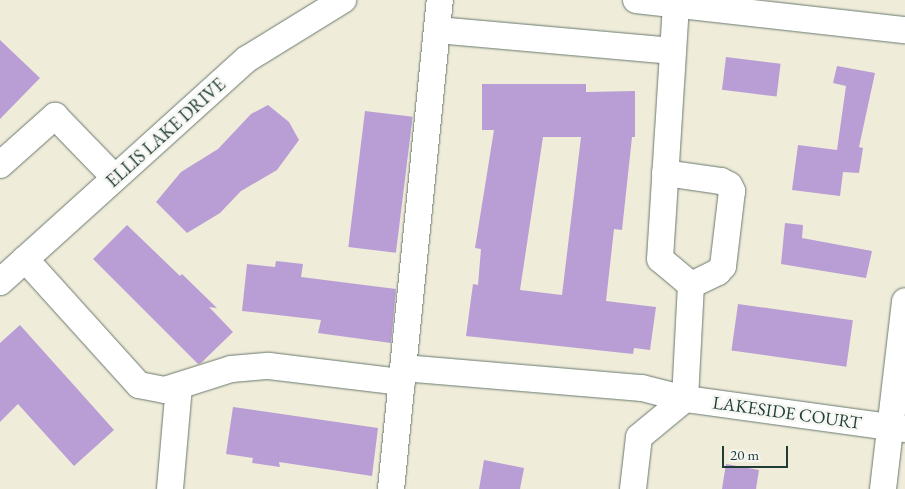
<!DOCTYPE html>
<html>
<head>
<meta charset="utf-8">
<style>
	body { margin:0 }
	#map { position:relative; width:905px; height:489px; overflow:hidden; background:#f0ecda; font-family:"EB Garamond",serif }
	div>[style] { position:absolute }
	.building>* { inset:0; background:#b89ed4; transform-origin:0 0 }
	.roads { filter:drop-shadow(0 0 1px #687a6e) drop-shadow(0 0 1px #687a6e) }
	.minor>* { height:26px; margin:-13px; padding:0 13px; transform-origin:13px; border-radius:13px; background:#fff }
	span { translate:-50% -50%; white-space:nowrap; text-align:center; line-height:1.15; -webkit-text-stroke:5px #f6f6f2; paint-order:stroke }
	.street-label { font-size:18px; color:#1f3d34 }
	.scale { position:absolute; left:722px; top:446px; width:66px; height:22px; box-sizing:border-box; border:2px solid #1f3d34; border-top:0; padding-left:6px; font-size:15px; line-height:18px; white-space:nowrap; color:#1f3d34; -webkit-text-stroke:4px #f6f6f2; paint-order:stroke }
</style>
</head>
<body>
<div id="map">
	<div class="building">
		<div style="clip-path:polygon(0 40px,40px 78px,0 119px)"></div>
		<div style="left:726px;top:57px;width:55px;height:33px;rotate:7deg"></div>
		<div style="clip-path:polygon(837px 66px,875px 73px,859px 147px,863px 148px,859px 173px,843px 172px,840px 196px,792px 190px,798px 145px,837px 150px,846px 86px,833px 83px)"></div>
		<div style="clip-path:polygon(evenodd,482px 84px,586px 84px,586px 92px,635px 91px,635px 137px,632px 137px,622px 230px,614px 229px,606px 301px,656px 307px,650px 350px,634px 348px,633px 354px,466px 336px,473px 284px,478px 285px,481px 249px,475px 248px,494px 130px,482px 130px,482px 84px,543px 137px,581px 137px,562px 295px,520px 290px,543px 137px)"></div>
		<div style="clip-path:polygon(268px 105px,289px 122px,299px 140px,277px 170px,241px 191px,220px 213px,187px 233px,156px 202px,181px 172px,218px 149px,251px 114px)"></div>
		<div style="left:365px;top:111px;width:48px;height:137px;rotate:7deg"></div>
		<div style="clip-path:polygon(785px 223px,803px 225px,802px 238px,872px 251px,866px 278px,781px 264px)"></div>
		<div style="clip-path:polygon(127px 225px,180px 276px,182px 274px,217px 308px,209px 307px,233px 332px,201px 363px,198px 364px,93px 259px)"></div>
		<div style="clip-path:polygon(276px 261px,303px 264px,301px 277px,396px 289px,391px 343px,318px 333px,321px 320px,242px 311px,247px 264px,275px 267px)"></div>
		<div style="left:738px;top:304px;width:116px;height:47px;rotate:8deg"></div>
		<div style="clip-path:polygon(20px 325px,114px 430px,74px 466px,18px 404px,0 422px,0 343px)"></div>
		<div style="clip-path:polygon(233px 407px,378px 428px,372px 476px,279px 462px,280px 467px,252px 463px,253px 458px,226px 454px)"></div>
		<div style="clip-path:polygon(484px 460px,524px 468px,520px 489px,479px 489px)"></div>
		<div style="clip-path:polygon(726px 464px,759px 470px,756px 489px,722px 489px)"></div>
	</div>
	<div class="roads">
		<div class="minor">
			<div style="left:636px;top:0;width:271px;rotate:6.4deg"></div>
			<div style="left:437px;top:30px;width:237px;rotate:5.1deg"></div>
			<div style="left:0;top:165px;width:74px;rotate:-41.7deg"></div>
			<div style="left:55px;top:116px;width:86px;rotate:45.9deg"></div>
			<div style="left:665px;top:173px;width:57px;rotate:8.1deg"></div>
			<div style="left:721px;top:181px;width:9px;rotate:27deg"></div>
			<div style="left:729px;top:185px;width:7px;rotate:63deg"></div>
			<div style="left:732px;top:191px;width:76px;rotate:96.8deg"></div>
			<div style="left:723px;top:266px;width:8px;rotate:130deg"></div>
			<div style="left:718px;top:272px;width:30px;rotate:154deg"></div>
			<div style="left:25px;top:259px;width:170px;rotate:47.9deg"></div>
			<div style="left:139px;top:385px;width:26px;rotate:11deg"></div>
			<div style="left:165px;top:390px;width:69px;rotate:-17.7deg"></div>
			<div style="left:231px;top:369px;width:38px;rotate:-5deg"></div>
			<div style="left:269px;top:366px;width:134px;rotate:6.9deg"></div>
			<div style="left:0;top:282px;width:333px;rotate:-42.1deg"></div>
			<div style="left:247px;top:59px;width:113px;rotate:-31.6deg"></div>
			<div style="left:403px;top:368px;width:240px;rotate:4.8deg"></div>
			<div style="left:642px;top:388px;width:44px;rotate:14.3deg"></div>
			<div style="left:685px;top:399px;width:222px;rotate:7.8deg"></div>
			<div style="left:170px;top:489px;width:103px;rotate:-85deg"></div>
			<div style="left:391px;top:489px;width:491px;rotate:-84.3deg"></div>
			<div style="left:633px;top:489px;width:52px;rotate:-83.4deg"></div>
			<div style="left:639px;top:437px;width:60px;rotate:-39.6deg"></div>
			<div style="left:685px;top:399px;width:114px;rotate:-87deg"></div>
			<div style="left:691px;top:285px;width:40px;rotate:-140deg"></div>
			<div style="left:660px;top:259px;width:256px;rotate:-86.4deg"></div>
			<div style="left:883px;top:489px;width:189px;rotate:-83.3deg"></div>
		</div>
	</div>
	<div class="street-label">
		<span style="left:166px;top:133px;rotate:-42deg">ELLIS LAKE DRIVE</span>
		<span style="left:787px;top:413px;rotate:8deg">LAKESIDE COURT</span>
	</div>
	<div class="scale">20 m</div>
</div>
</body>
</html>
